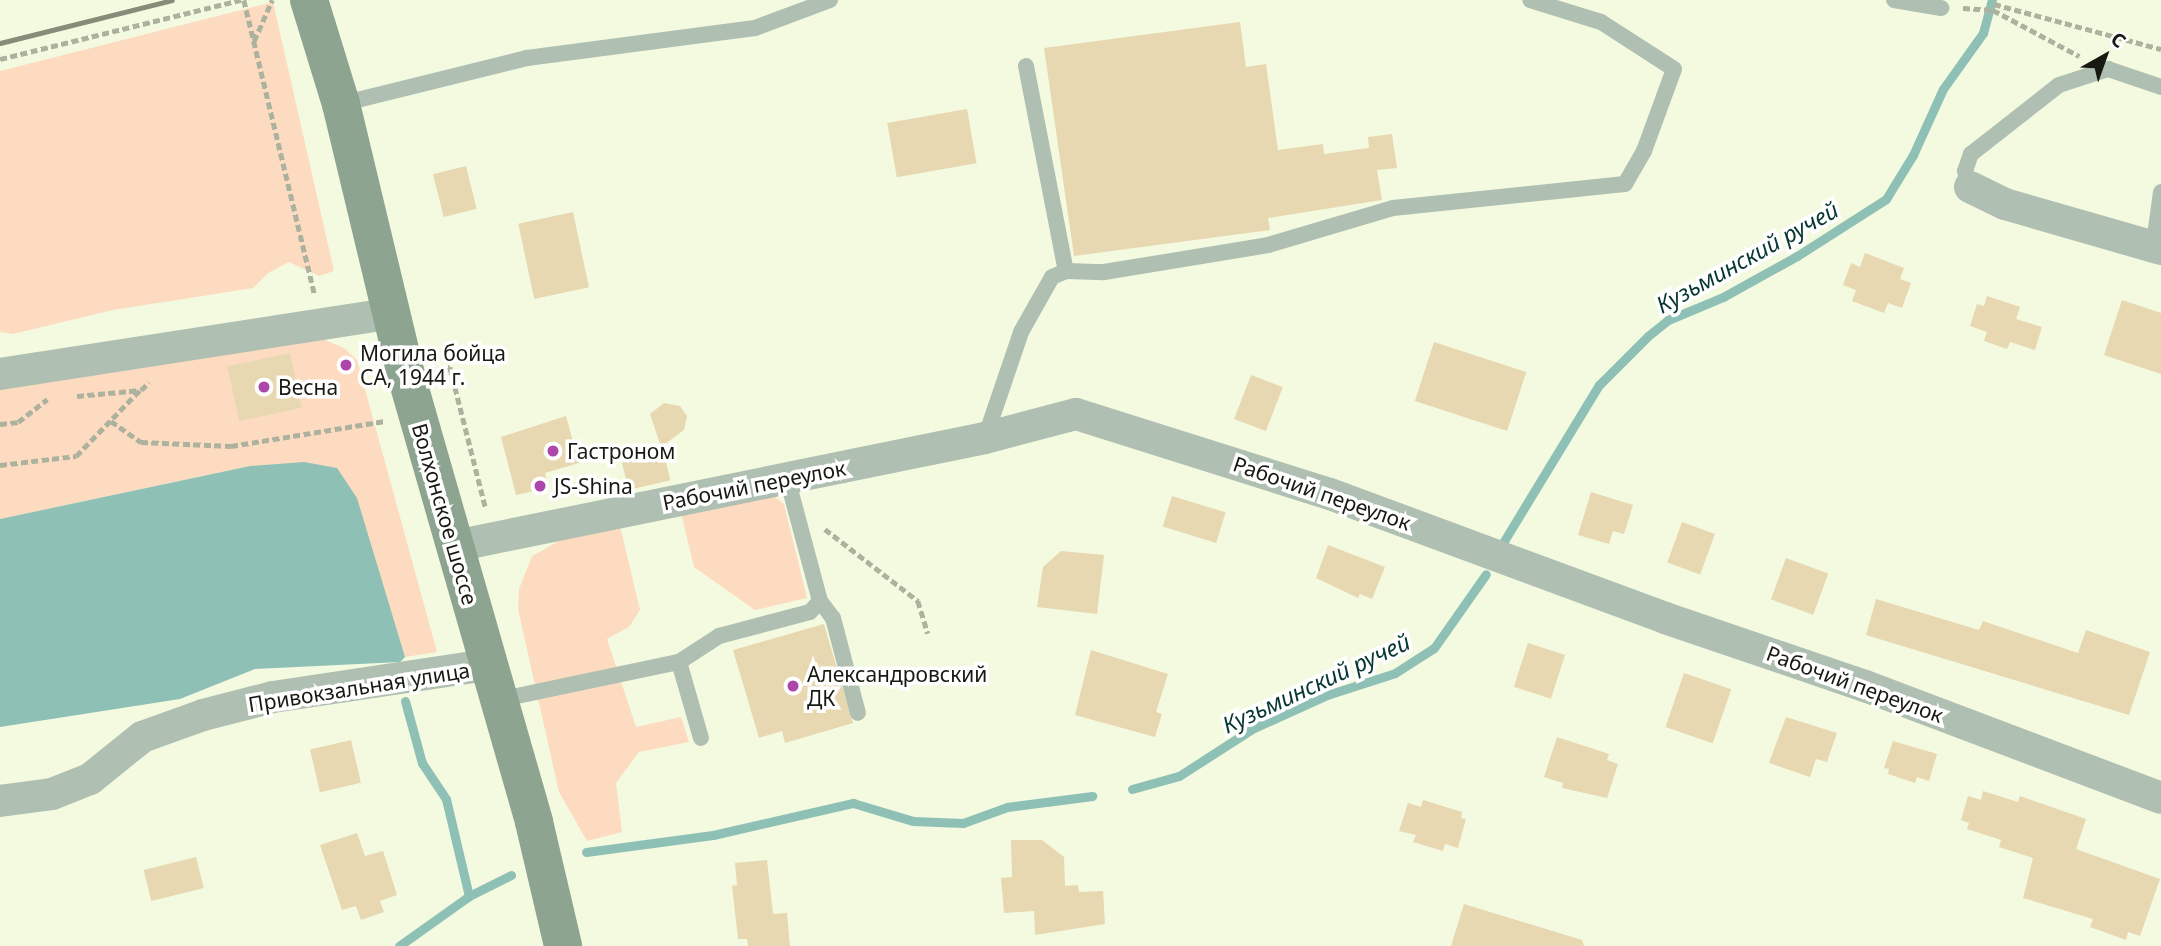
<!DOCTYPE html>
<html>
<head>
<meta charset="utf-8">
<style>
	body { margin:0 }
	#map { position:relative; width:2161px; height:946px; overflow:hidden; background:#f3fae0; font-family:"Noto Sans",sans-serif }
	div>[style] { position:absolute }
	.green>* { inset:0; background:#fddbc0 }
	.water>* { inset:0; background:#8ec0b6 }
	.stream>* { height:9px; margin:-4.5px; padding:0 4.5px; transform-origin:4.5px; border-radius:4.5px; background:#8ec0b6 }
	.building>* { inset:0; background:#e7d8b1; transform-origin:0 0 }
	.path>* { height:4.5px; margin-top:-2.25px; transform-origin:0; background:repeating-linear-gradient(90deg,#acb29d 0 7px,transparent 0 10.5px) }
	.lane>* { height:16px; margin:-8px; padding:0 8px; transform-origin:8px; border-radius:8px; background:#afbfb2 }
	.street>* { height:32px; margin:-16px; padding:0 16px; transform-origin:16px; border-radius:16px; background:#afbfb2 }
	.secondary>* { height:38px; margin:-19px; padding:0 19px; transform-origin:19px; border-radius:19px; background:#8da491 }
	.rail>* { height:5px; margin:-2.5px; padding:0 2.5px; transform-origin:2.5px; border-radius:2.5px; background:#878c7a }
	.dots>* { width:19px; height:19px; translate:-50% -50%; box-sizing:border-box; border:4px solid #fff; border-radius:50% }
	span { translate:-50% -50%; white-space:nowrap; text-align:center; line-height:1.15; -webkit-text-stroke:7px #fff; paint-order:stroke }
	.poi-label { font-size:21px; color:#181a11 }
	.left { translate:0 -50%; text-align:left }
	.street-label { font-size:21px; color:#181a11 }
	.water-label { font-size:23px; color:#073731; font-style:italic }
	.north { position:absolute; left:2070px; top:21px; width:70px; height:70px; -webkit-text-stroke:5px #fff; paint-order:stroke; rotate:40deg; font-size:19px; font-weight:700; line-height:28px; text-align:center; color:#181a11 }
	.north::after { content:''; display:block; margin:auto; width:24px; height:32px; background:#181a11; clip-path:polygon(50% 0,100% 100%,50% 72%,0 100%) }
</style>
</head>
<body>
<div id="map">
	<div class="green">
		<div style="clip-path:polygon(273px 2px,334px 271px,319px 276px,289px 262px,268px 273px,253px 288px,113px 310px,13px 334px,0 332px,0 71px)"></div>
		<div style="clip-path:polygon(311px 334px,344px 348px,357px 360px,437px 652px,405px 657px,377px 576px,250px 466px,0 519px,0 389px)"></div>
		<div style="clip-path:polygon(771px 494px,784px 504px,807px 598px,755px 610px,694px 567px,681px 513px)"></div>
		<div style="clip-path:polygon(620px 526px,640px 610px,629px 627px,607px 639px,636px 727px,681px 717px,689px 742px,639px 752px,616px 783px,622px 832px,587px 841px,559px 792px,518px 609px,519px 589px,532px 556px,563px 539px)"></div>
	</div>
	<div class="water">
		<div style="clip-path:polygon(304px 462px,337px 468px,357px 498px,405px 657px,400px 662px,255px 669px,180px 699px,0 727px,0 519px,250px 466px)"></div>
	</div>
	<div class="stream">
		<div style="left:1504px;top:541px;width:183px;rotate:-58.7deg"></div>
		<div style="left:1599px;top:385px;width:69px;rotate:-45deg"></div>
		<div style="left:1648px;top:336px;width:26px;rotate:-39deg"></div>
		<div style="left:1668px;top:320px;width:60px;rotate:-22.7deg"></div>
		<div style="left:1723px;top:297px;width:85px;rotate:-29deg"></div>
		<div style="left:1797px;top:256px;width:106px;rotate:-32.6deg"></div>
		<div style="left:1886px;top:199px;width:52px;rotate:-58.5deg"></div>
		<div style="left:1913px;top:155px;width:72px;rotate:-65.6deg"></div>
		<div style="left:1943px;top:89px;width:69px;rotate:-54.5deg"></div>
		<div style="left:1983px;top:33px;width:34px;rotate:-75deg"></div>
		<div style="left:405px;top:701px;width:64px;rotate:74.7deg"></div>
		<div style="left:422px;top:763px;width:43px;rotate:56.3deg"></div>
		<div style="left:446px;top:799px;width:100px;rotate:76.7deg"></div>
		<div style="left:1132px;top:789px;width:49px;rotate:-15.5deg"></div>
		<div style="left:1179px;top:776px;width:87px;rotate:-32.8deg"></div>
		<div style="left:1252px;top:729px;width:82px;rotate:-24.4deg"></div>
		<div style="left:1327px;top:695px;width:71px;rotate:-17.9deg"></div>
		<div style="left:1395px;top:673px;width:46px;rotate:-32.7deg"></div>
		<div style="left:1434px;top:648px;width:90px;rotate:-54.9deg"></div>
		<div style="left:586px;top:852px;width:128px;rotate:-7.6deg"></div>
		<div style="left:713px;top:835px;width:144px;rotate:-12.9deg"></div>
		<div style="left:853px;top:803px;width:63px;rotate:16.7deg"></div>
		<div style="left:913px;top:821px;width:50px;rotate:2.3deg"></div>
		<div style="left:963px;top:823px;width:47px;rotate:-20deg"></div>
		<div style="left:1007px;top:807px;width:86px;rotate:-7.4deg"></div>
		<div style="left:399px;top:946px;width:86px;rotate:-35.5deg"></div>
		<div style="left:469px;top:896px;width:47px;rotate:-26.6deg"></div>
	</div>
	<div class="building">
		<div style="clip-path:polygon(1240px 22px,1246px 67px,1266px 64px,1278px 150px,1323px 144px,1324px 154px,1369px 148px,1368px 137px,1392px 134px,1397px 168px,1377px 170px,1382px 200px,1268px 218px,1270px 230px,1074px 256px,1044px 48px)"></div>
		<div style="left:967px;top:109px;width:55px;height:81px;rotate:80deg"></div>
		<div style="left:466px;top:166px;width:44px;height:34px;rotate:76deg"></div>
		<div style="left:573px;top:212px;width:77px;height:56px;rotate:78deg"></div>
		<div style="clip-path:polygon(1865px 253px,1904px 268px,1900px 279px,1911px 283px,1902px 308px,1888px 303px,1884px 313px,1852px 301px,1856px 290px,1843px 285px,1851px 263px,1860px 267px)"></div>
		<div style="clip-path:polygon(1987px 296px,2020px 307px,2016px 319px,2042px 327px,2035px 350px,2010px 342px,2007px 349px,1984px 341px,1987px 332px,1970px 326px,1977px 304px,1984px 306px)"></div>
		<div style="clip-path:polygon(2122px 300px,2161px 313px,2161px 374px,2104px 355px)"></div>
		<div style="left:1434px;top:342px;width:97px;height:62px;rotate:18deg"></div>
		<div style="left:290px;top:353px;width:56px;height:64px;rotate:78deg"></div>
		<div style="left:1251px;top:375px;width:34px;height:47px;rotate:21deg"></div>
		<div style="clip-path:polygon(664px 403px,680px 406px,687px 416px,684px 430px,661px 447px,650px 414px)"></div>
		<div style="clip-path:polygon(566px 416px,579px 463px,545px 473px,548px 488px,516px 495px,501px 437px)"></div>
		<div style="left:664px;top:453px;width:28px;height:43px;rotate:77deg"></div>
		<div style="clip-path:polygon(1591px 492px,1633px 505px,1624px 534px,1613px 531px,1609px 544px,1578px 535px)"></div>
		<div style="left:1172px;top:496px;width:56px;height:32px;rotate:17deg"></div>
		<div style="left:1682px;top:522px;width:35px;height:43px;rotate:20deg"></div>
		<div style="clip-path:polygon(1328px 545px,1385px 567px,1372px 599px,1360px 594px,1358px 598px,1316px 578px)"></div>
		<div style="clip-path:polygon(1061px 551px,1104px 555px,1097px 614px,1037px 607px,1043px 567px)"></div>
		<div style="left:1786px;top:558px;width:45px;height:44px;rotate:20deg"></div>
		<div style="clip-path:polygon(1876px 599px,1979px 630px,1983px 621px,2078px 653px,2086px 630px,2150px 652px,2129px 715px,1866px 635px)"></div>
		<div style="clip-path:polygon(824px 624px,853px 723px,785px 743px,782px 731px,759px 738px,733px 650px)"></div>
		<div style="left:1528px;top:643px;width:39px;height:46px;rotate:18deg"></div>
		<div style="clip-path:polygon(1091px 650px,1168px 674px,1156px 712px,1162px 714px,1155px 737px,1075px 715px)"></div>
		<div style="left:1684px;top:673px;width:50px;height:57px;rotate:19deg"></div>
		<div style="clip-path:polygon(1786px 717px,1837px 733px,1827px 762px,1816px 759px,1810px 777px,1769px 763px)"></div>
		<div style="clip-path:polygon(1557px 737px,1609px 754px,1607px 760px,1618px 764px,1607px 798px,1562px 788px,1563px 783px,1544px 777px)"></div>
		<div style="left:351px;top:740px;width:44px;height:42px;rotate:77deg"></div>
		<div style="clip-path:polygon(1893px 741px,1937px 754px,1929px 781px,1917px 777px,1915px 783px,1888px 774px,1889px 769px,1884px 768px)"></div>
		<div style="clip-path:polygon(1983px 791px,2018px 802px,2020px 796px,2086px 819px,2076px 849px,2160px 879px,2140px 936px,2128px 932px,2126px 940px,2090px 927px,2093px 919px,2023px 898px,2033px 858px,1999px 847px,2001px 840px,1967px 829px,1969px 823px,1961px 820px,1968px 796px,1981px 800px)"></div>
		<div style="clip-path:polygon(1423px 800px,1462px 812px,1461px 818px,1466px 819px,1458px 848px,1445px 844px,1443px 851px,1413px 842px,1416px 835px,1399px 831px,1408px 803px,1421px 807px)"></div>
		<div style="clip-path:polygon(357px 833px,365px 856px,383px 851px,397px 895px,380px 901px,384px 912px,361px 920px,356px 906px,342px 910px,320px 845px)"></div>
		<div style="clip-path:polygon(1011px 840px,1042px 840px,1064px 857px,1065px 886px,1078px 885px,1079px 892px,1103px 891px,1105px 924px,1035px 935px,1034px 911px,1004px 913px,1001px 878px,1012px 877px)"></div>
		<div style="left:196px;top:857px;width:32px;height:54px;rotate:76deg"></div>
		<div style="clip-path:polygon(767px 860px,773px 914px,787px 913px,790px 946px,748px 946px,747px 939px,738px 939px,732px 886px,737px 885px,735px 863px)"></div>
		<div style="clip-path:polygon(1464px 904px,1582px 940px,1584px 946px,1451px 946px)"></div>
	</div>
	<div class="path">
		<div style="left:244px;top:0;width:304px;rotate:76.5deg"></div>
		<div style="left:1994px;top:4px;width:173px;rotate:15.1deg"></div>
		<div style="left:1963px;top:8px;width:30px;rotate:4deg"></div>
		<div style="left:1993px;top:10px;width:98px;rotate:28.1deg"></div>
		<div style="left:254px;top:41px;width:45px;rotate:-66.3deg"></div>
		<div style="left:0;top:59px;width:248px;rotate:-13.8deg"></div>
		<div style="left:438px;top:369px;width:12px;rotate:-9deg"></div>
		<div style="left:450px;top:367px;width:146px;rotate:75.8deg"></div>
		<div style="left:77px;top:396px;width:64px;rotate:-5.4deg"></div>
		<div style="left:141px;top:390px;width:11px;rotate:-45deg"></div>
		<div style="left:111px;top:421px;width:37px;rotate:35deg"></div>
		<div style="left:141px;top:442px;width:90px;rotate:2.5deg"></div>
		<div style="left:231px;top:446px;width:156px;rotate:-9.2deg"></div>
		<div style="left:0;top:424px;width:18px;rotate:-6deg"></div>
		<div style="left:18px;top:422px;width:37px;rotate:-38deg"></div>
		<div style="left:0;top:465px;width:77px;rotate:-6.8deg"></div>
		<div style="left:76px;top:456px;width:92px;rotate:-45.9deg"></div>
		<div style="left:825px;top:529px;width:118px;rotate:37.7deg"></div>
		<div style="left:918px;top:601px;width:34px;rotate:73deg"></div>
	</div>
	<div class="lane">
		<div style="left:1894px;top:0;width:48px;rotate:9.7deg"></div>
		<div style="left:1026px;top:66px;width:209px;rotate:79deg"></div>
		<div style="left:341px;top:104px;width:192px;rotate:-13.9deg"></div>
		<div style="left:527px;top:58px;width:230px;rotate:-7.5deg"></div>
		<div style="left:755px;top:28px;width:80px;rotate:-20.5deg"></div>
		<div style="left:1970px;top:187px;width:17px;rotate:-107deg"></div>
		<div style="left:1965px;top:171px;width:18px;rotate:-71deg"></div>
		<div style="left:1971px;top:154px;width:112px;rotate:-38.1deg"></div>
		<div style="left:2059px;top:85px;width:52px;rotate:-18.1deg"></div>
		<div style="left:2108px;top:69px;width:56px;rotate:18.8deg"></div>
		<div style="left:2161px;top:192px;width:44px;rotate:97.8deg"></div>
		<div style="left:2155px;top:236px;width:11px;rotate:56deg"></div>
		<div style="left:985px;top:438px;width:112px;rotate:-71.2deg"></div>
		<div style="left:1021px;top:332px;width:63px;rotate:-60.6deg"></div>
		<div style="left:1052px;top:277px;width:15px;rotate:-23deg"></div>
		<div style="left:1066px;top:271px;width:38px;rotate:2deg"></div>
		<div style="left:1104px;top:272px;width:166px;rotate:-9.3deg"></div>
		<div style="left:1268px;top:245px;width:130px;rotate:-16.5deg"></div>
		<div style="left:1393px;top:208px;width:233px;rotate:-5.9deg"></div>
		<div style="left:1625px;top:184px;width:38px;rotate:-60deg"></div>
		<div style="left:1644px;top:151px;width:87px;rotate:-69.9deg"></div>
		<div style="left:1674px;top:69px;width:87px;rotate:-147.2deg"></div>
		<div style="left:1601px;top:22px;width:74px;rotate:-162.8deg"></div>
		<div style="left:820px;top:601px;width:21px;rotate:53deg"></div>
		<div style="left:833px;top:618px;width:98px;rotate:75.3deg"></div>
		<div style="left:679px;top:662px;width:79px;rotate:73.9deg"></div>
		<div style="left:498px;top:700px;width:185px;rotate:-11.9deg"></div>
		<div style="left:679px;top:662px;width:48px;rotate:-33deg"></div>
		<div style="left:719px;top:636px;width:94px;rotate:-14.8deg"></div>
		<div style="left:810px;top:612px;width:15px;rotate:-48deg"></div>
		<div style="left:820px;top:601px;width:127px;rotate:-105deg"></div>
	</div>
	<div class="street">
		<div style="left:1970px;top:187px;width:39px;rotate:26deg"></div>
		<div style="left:2005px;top:204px;width:162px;rotate:16.1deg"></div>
		<div style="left:0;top:374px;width:397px;rotate:-8.8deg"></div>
		<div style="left:455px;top:546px;width:541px;rotate:-11.52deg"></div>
		<div style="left:985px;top:438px;width:94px;rotate:-14.8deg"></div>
		<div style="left:1076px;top:414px;width:266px;rotate:17.5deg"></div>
		<div style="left:1330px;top:494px;width:357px;rotate:20.3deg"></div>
		<div style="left:1665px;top:618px;width:211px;rotate:18.8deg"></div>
		<div style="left:1865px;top:686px;width:316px;rotate:20.7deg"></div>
		<div style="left:0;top:801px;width:52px;rotate:-7.7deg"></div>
		<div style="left:52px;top:794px;width:41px;rotate:-21.5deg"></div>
		<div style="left:90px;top:779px;width:67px;rotate:-38.9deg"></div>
		<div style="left:142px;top:737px;width:65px;rotate:-19.8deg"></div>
		<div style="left:203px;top:715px;width:72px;rotate:-14.4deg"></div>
		<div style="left:273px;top:697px;width:217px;rotate:-8.5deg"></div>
	</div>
	<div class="secondary">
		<div style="left:309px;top:0;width:109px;rotate:72.9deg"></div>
		<div style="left:341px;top:104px;width:279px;rotate:76.5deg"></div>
		<div style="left:406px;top:375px;width:465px;rotate:74deg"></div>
		<div style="left:534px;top:822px;width:127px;rotate:76.8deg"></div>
	</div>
	<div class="rail">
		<div style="left:0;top:43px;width:177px;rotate:-14deg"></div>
	</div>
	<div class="dots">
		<div style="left:346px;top:365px;background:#ac46ab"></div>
		<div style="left:264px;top:387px;background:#ac46ab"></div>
		<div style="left:553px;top:451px;background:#ac46ab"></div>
		<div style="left:540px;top:486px;background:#ac46ab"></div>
		<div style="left:793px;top:686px;background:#ac46ab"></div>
	</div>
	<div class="poi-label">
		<span class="left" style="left:360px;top:365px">Могила бойца<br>СА, 1944 г.</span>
		<span class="left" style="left:278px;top:387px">Весна</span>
		<span class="left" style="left:567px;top:451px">Гастроном</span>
		<span class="left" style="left:554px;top:486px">JS-Shina</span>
		<span class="left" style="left:807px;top:686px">Александровский<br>ДК</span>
	</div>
	<div class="street-label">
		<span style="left:754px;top:485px;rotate:-11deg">Рабочий переулок</span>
		<span style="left:1322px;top:493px;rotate:19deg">Рабочий переулок</span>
		<span style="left:445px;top:514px;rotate:74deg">Волхонское шоссе</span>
		<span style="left:1855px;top:684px;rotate:20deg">Рабочий переулок</span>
		<span style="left:359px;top:687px;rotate:-9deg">Привокзальная улица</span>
	</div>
	<div class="water-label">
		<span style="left:1747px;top:257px;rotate:-29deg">Кузьминский ручей</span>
		<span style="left:1316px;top:683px;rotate:-25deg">Кузьминский ручей</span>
	</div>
	<div class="north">С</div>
</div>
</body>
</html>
